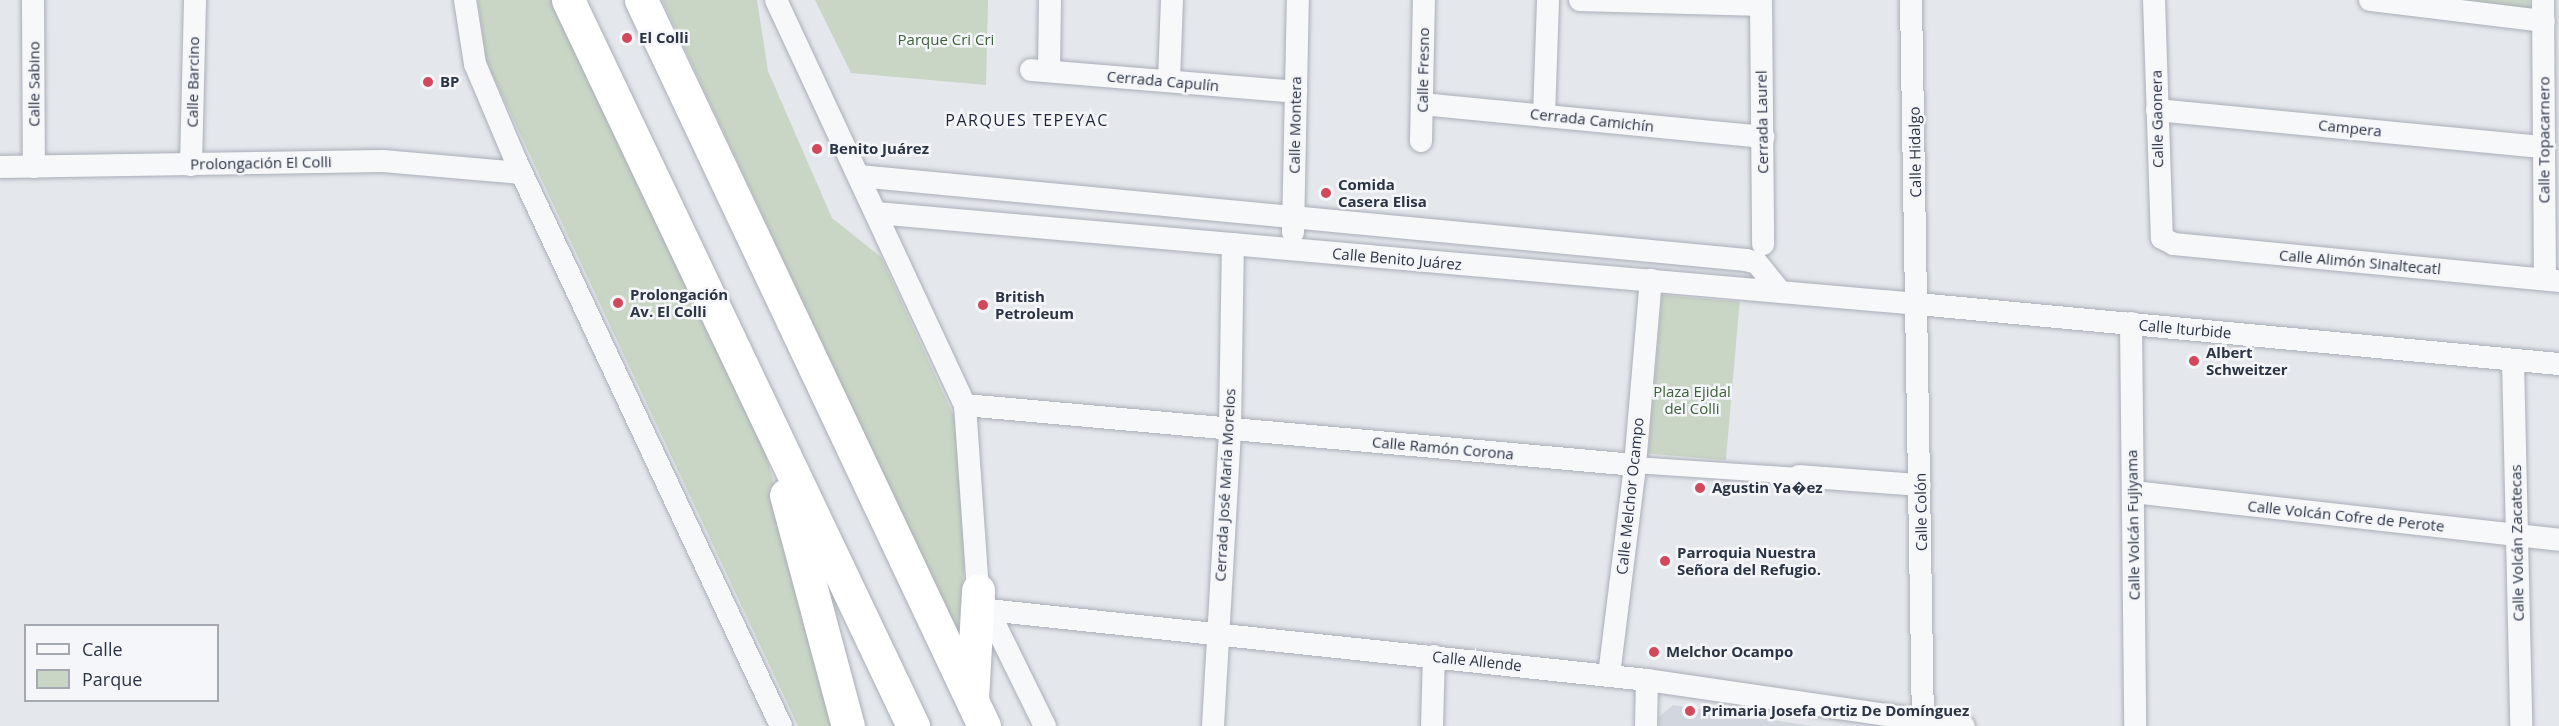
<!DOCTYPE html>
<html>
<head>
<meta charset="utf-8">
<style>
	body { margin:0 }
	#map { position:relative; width:2559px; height:726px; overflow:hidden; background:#e4e7ec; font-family:"Open Sans",sans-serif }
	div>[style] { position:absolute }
	.built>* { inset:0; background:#d2d6de }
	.green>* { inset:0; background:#c9d6c5; transform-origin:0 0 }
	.roads { filter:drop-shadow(0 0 2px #a9aeb7) drop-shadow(0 0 2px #a9aeb7) }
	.pedestrian>* { height:16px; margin:-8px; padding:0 8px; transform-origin:8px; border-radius:8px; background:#f7f8fa }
	.minor>* { height:22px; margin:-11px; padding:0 11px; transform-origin:11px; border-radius:11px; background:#f7f8fa }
	.trunk>* { height:33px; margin:-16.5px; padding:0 16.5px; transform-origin:16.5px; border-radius:16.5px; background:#fff }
	.dots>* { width:16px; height:16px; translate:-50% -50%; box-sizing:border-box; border:3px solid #f4f6f9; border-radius:50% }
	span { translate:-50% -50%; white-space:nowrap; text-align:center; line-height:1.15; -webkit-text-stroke:5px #f4f6f9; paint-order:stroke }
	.poi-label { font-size:15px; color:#2b3445; font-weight:700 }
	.left { translate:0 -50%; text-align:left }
	.park-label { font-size:15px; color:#3f6138 }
	.street-label { font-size:15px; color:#2b3445 }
	.neighbourhood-label { font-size:16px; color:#1d2536; letter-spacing:1.5px }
	.legend { position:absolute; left:24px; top:624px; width:195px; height:78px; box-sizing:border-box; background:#f4f6f9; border:2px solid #a4a8b1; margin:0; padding:8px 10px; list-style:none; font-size:18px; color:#2b3445 }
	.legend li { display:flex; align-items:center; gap:12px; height:30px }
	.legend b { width:30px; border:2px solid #a4a8b1 }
</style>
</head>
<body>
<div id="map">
	<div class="built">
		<div style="clip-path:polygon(1673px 705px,1813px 726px,1659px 726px,1659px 717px)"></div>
	</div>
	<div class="green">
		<div style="clip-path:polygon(478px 0,555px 0,762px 440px,840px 726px,798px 726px,486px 61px)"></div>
		<div style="clip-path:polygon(662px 0,757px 0,768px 71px,832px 218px,881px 257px,956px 421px,965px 560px,958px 634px)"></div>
		<div style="clip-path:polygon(815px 0,988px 0,986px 85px,851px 73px)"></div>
		<div style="clip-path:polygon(2452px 0,2529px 0,2529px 9px)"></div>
		<div style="left:1662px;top:295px;width:78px;height:159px;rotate:5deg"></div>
	</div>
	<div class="roads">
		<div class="pedestrian">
			<div style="left:1635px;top:465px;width:164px;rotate:3.8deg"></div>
		</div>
		<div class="minor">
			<div style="left:33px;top:0;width:167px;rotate:89.7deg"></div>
			<div style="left:465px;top:0;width:65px;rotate:81.1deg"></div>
			<div style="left:475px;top:64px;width:105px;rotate:67.1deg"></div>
			<div style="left:516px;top:161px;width:624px;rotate:64.87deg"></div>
			<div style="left:776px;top:0;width:447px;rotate:65deg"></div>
			<div style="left:965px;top:405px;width:185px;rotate:86deg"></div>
			<div style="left:978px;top:590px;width:152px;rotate:63.8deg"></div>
			<div style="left:1580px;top:0;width:181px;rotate:1.6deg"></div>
			<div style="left:1761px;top:0;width:244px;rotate:89.5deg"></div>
			<div style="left:1911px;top:0;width:720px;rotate:89.05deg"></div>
			<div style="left:2154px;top:0;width:238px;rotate:88.1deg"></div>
			<div style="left:2162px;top:238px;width:13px;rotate:27deg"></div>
			<div style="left:2174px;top:244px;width:387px;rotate:5.5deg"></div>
			<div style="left:2370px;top:0;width:175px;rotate:6.9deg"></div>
			<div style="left:2543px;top:0;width:279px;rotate:89.6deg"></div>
			<div style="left:1031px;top:70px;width:266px;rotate:4.7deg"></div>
			<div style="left:1049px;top:71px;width:71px;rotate:-89.2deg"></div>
			<div style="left:1169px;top:81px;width:81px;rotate:-87.9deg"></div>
			<div style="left:1422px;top:104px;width:343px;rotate:5.5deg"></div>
			<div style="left:2157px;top:110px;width:388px;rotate:5.5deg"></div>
			<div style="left:1544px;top:116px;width:116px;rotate:-88deg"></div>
			<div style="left:1421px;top:141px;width:141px;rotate:-88.8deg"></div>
			<div style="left:191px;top:165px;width:165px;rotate:-88.6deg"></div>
			<div style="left:0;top:167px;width:383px;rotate:-0.9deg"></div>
			<div style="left:383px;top:161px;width:139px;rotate:5deg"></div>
			<div style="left:859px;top:176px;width:891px;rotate:5.41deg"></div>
			<div style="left:1746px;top:260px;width:11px;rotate:15deg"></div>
			<div style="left:1757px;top:263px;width:36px;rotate:51deg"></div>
			<div style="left:876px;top:213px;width:1046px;rotate:4.99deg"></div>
			<div style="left:1918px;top:304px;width:644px;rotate:5.35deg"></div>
			<div style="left:1293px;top:232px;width:232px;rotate:-88.8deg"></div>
			<div style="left:2131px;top:323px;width:403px;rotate:89.4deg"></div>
			<div style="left:2513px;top:360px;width:366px;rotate:88.7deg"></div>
			<div style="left:965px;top:405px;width:673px;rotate:5.12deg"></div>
			<div style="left:1799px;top:476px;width:121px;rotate:4.3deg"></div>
			<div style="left:2133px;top:492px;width:429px;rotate:6.4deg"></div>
			<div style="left:988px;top:610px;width:663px;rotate:6.06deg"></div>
			<div style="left:1647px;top:680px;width:320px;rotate:8.3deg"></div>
			<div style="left:1609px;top:675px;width:212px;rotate:-82.9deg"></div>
			<div style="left:1635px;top:465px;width:186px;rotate:-85.1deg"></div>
			<div style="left:1213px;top:726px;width:297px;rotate:-86.7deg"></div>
			<div style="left:1230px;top:429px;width:185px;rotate:-89.1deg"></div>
			<div style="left:1432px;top:726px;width:70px;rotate:-88.4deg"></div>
			<div style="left:1646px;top:726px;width:46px;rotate:-88.8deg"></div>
		</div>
		<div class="trunk">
			<div style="left:568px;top:0;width:804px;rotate:64.58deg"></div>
			<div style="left:641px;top:0;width:803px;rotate:64.71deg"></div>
			<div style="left:786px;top:495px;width:239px;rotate:75deg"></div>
			<div style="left:972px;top:699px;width:109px;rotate:-86.8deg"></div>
		</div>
	</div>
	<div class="dots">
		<div style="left:627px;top:38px;background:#d1495b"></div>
		<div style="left:428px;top:82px;background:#d1495b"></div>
		<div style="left:817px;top:149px;background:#d1495b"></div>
		<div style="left:1326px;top:193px;background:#d1495b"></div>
		<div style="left:618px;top:303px;background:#d1495b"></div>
		<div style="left:983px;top:305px;background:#d1495b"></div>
		<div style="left:2194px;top:361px;background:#d1495b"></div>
		<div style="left:1700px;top:488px;background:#d1495b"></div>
		<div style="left:1665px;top:561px;background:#d1495b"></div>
		<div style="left:1654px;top:652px;background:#d1495b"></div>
		<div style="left:1690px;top:711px;background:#d1495b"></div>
	</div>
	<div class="poi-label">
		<span class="left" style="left:639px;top:38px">El Colli</span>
		<span class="left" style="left:440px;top:82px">BP</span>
		<span class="left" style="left:829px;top:149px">Benito Juárez</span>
		<span class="left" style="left:1338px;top:193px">Comida<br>Casera Elisa</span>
		<span class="left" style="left:630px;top:303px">Prolongación<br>Av. El Colli</span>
		<span class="left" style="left:995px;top:305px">British<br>Petroleum</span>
		<span class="left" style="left:2206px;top:361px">Albert<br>Schweitzer</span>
		<span class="left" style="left:1712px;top:488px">Agustin Ya�ez</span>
		<span class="left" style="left:1677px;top:561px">Parroquia Nuestra<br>Señora del Refugio.</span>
		<span class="left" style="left:1666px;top:652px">Melchor Ocampo</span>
		<span class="left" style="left:1702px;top:711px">Primaria Josefa Ortiz De Domínguez</span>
	</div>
	<div class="park-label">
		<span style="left:946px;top:40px">Parque Cri Cri</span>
		<span style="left:1692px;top:400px">Plaza Ejidal<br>del Colli</span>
	</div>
	<div class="street-label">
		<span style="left:1423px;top:70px;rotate:-89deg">Calle Fresno</span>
		<span style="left:1163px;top:81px;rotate:5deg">Cerrada Capulín</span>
		<span style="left:193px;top:82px;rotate:-89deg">Calle Barcino</span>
		<span style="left:34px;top:84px;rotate:-90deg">Calle Sabino</span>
		<span style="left:2157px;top:119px;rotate:-91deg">Calle Gaonera</span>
		<span style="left:1592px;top:120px;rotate:6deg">Cerrada Camichín</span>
		<span style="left:1762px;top:122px;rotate:-91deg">Cerrada Laurel</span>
		<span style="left:1295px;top:125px;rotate:-89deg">Calle Montera</span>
		<span style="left:2350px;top:128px;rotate:6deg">Campera</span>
		<span style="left:2544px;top:140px;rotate:-90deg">Calle Topacarnero</span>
		<span style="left:1915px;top:152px;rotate:-91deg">Calle Hidalgo</span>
		<span style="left:261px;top:163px;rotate:-1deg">Prolongación El Colli</span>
		<span style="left:1397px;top:259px;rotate:5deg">Calle Benito Juárez</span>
		<span style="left:2360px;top:262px;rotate:5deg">Calle Alimón Sinaltecatl</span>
		<span style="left:2185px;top:329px;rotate:5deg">Calle Iturbide</span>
		<span style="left:1443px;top:448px;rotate:5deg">Calle Ramón Corona</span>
		<span style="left:1225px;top:485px;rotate:-87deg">Cerrada José María Morelos</span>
		<span style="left:1630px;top:496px;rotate:-84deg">Calle Melchor Ocampo</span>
		<span style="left:1921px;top:512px;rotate:-91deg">Calle Colón</span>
		<span style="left:2346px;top:516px;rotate:6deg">Calle Volcán Cofre de Perote</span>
		<span style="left:2133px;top:525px;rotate:-91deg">Calle Volcán Fujiyama</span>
		<span style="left:2517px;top:543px;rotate:-91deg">Calle Volcán Zacatecas</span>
		<span style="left:1477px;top:661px;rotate:6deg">Calle Allende</span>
	</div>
	<div class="neighbourhood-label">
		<span style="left:1027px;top:120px">PARQUES TEPEYAC</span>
	</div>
	<ul class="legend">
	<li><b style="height:8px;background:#f7f8fa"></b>Calle</li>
	<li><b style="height:16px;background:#c9d6c5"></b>Parque</li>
	</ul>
</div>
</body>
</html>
